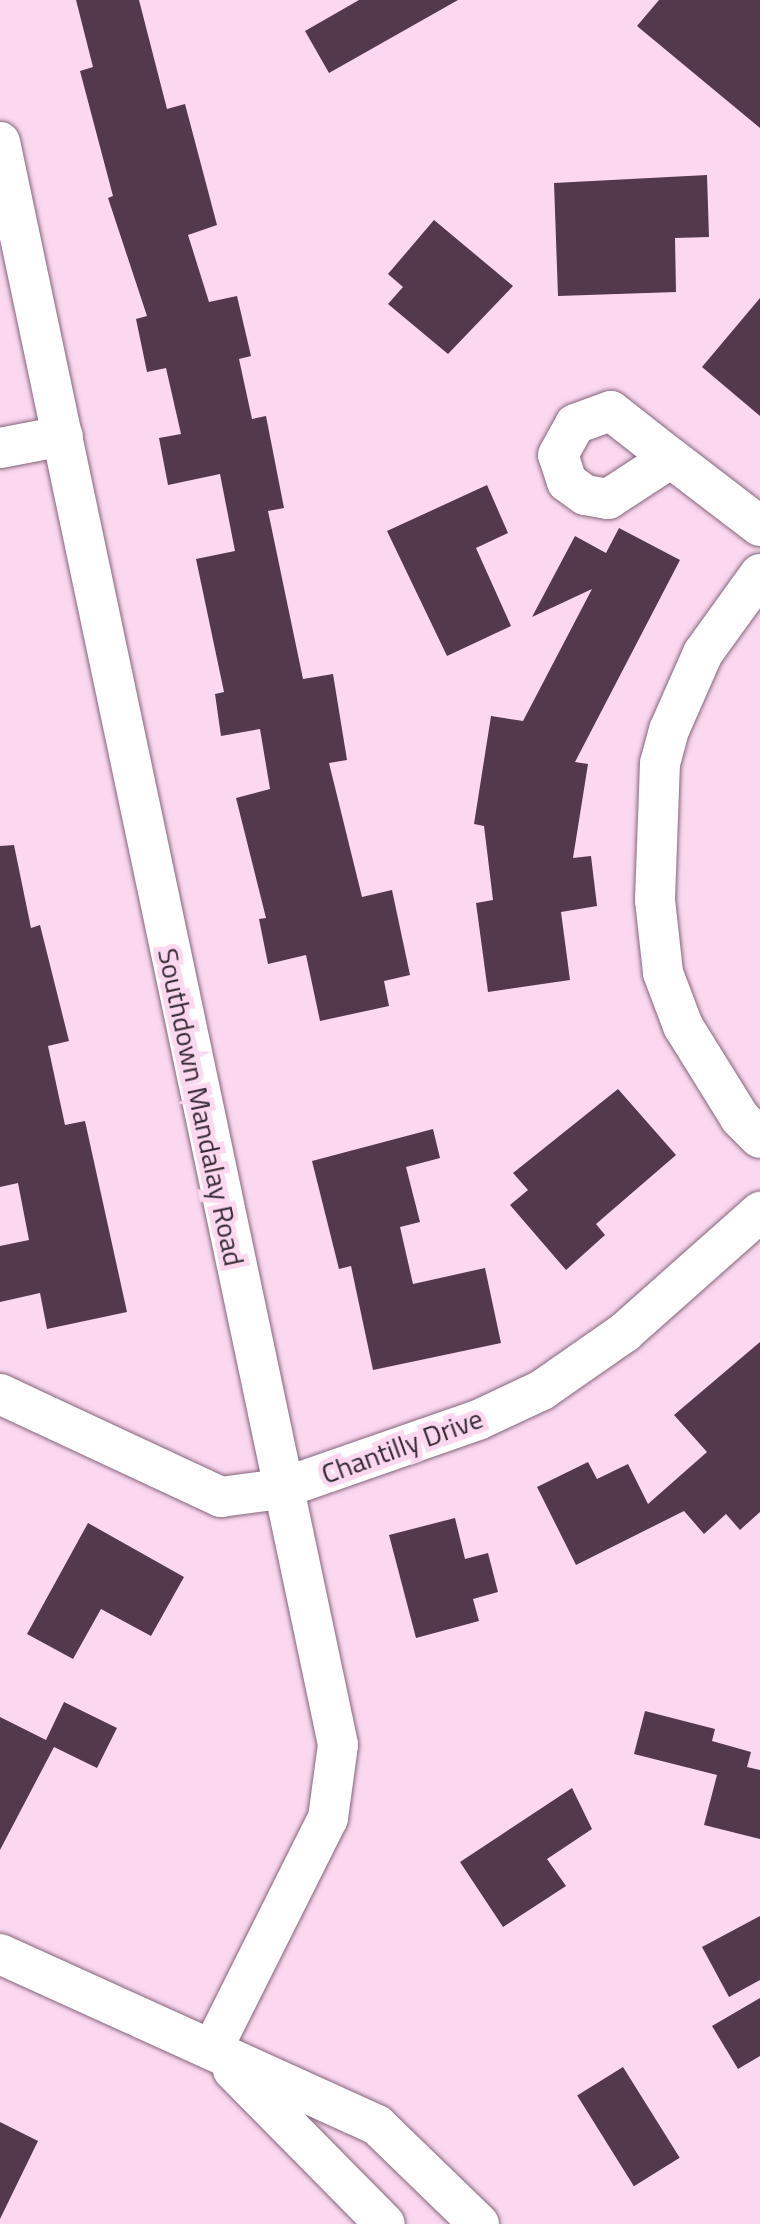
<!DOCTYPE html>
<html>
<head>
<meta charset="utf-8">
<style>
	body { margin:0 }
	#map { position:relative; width:760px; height:2224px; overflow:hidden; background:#fbd8f0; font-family:"Titillium Web",sans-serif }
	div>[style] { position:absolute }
	.building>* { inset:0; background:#54384c; transform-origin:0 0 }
	.roads { filter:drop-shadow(0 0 2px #84667b) drop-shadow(0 0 2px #84667b) }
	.minor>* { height:40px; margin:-20px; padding:0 20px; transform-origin:20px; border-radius:20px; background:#fff }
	span { translate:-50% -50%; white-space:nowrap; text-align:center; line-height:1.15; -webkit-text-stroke:10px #fbd8f0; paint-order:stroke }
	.street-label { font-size:28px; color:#362932 }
</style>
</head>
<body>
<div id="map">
	<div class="building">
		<div style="clip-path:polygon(76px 0,139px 0,167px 109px,185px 104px,217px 225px,188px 235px,209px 302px,237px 296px,251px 356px,239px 359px,252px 419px,266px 416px,284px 508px,268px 511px,303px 679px,333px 674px,347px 760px,329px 763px,362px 897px,392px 890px,410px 975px,384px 981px,389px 1006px,320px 1021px,306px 955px,268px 964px,259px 919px,266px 918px,236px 798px,270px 789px,260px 729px,221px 736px,215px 694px,224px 692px,196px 559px,235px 551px,220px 474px,168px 485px,159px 438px,181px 434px,166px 368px,147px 372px,136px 319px,147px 316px,108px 198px,113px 196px,80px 71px,93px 67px)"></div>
		<div style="clip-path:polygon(359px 0,458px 0,329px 73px,305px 31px)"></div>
		<div style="clip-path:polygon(659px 0,760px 0,760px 128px,637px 26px)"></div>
		<div style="clip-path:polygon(707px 175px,709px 237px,675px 238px,676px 292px,558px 296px,554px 183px)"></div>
		<div style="clip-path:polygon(434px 220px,513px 286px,448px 354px,388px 304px,403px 287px,388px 274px)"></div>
		<div style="clip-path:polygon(760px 298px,760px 416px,702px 367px)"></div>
		<div style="clip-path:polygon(487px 485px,508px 533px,476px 548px,511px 626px,447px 656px,387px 531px)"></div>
		<div style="clip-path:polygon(619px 528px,680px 560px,575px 762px,588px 764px,573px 858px,591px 856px,597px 906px,561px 912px,570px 980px,488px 992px,476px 903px,493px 900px,484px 826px,474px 824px,491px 716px,523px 721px,592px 589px,532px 617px,575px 536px,606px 553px)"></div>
		<div style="clip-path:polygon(14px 845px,31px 928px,40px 925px,69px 1041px,48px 1046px,65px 1125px,85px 1121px,127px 1312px,47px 1329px,40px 1293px,0 1302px,0 1246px,29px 1240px,18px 1183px,0 1187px,0 846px)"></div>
		<div style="clip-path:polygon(618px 1089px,676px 1155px,596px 1224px,605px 1235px,566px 1270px,510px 1205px,528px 1190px,513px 1173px)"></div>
		<div style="clip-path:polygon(433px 1129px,440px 1158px,406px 1167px,420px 1222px,400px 1227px,413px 1284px,485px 1268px,501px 1343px,373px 1370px,351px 1266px,339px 1269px,312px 1161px)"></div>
		<div style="clip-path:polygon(760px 1342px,760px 1512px,740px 1530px,726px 1514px,704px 1534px,684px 1511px,576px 1565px,537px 1487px,588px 1462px,597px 1479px,628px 1464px,648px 1504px,707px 1452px,674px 1415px)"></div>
		<div style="clip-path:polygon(455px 1518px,465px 1559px,488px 1553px,498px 1592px,473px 1599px,479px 1621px,416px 1638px,389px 1535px)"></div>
		<div style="clip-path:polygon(88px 1523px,184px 1577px,151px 1636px,101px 1609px,73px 1659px,27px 1634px)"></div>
		<div style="clip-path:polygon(64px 1702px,117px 1728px,97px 1768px,54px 1747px,0 1850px,0 1717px,46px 1740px)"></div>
		<div style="clip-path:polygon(645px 1711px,715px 1729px,712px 1741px,751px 1752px,747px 1767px,760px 1770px,760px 1839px,704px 1825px,717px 1775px,634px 1754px)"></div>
		<div style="clip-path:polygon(572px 1788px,592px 1829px,547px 1859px,566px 1886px,503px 1927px,460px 1862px)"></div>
		<div style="clip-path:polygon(760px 1916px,760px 1980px,729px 1997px,702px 1947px)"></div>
		<div style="clip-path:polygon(760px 1998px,760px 2056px,738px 2069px,712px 2026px)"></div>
		<div style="left:623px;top:2067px;width:107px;height:54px;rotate:58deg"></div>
		<div style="clip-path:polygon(0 2122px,38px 2141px,0 2219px)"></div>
	</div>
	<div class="roads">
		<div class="minor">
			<div style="left:0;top:142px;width:1638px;rotate:78.09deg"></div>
			<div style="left:338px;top:1745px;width:74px;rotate:97.8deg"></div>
			<div style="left:328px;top:1818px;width:259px;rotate:116.6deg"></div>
			<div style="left:611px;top:411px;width:76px;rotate:38.1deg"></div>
			<div style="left:671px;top:458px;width:75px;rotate:146.9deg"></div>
			<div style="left:608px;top:499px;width:23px;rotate:-170deg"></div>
			<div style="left:585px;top:495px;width:22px;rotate:-144deg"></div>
			<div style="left:567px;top:482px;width:28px;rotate:-108deg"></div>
			<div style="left:558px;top:455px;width:35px;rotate:-61deg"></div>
			<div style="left:575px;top:424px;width:38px;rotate:-20deg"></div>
			<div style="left:0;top:448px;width:64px;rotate:-10.8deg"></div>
			<div style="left:671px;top:458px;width:112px;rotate:37.4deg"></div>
			<div style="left:760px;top:574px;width:97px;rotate:125.8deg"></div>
			<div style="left:703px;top:653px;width:84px;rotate:113.8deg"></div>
			<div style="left:669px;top:730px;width:34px;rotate:105deg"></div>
			<div style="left:660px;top:763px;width:137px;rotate:92.1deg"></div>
			<div style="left:655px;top:900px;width:73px;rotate:83.7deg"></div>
			<div style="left:663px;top:973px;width:57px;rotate:69.3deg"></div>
			<div style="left:683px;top:1026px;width:108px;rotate:58.2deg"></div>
			<div style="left:740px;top:1118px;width:28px;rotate:45deg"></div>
			<div style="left:0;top:1394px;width:244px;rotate:25deg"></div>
			<div style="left:221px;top:1497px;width:60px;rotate:-7.7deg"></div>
			<div style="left:280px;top:1489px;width:210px;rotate:-19.2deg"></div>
			<div style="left:478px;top:1420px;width:71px;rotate:-25.1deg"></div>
			<div style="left:542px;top:1390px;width:101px;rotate:-34.9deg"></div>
			<div style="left:625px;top:1332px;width:181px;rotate:-41.6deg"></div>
			<div style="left:0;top:1954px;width:414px;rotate:24.4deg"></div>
			<div style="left:377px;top:2125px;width:142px;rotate:44.1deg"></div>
			<div style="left:233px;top:2070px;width:216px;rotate:45.4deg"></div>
		</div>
	</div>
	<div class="street-label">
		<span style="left:201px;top:1107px;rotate:78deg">Southdown Mandalay Road</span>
		<span style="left:402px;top:1446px;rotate:-20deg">Chantilly Drive</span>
	</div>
</div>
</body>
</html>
